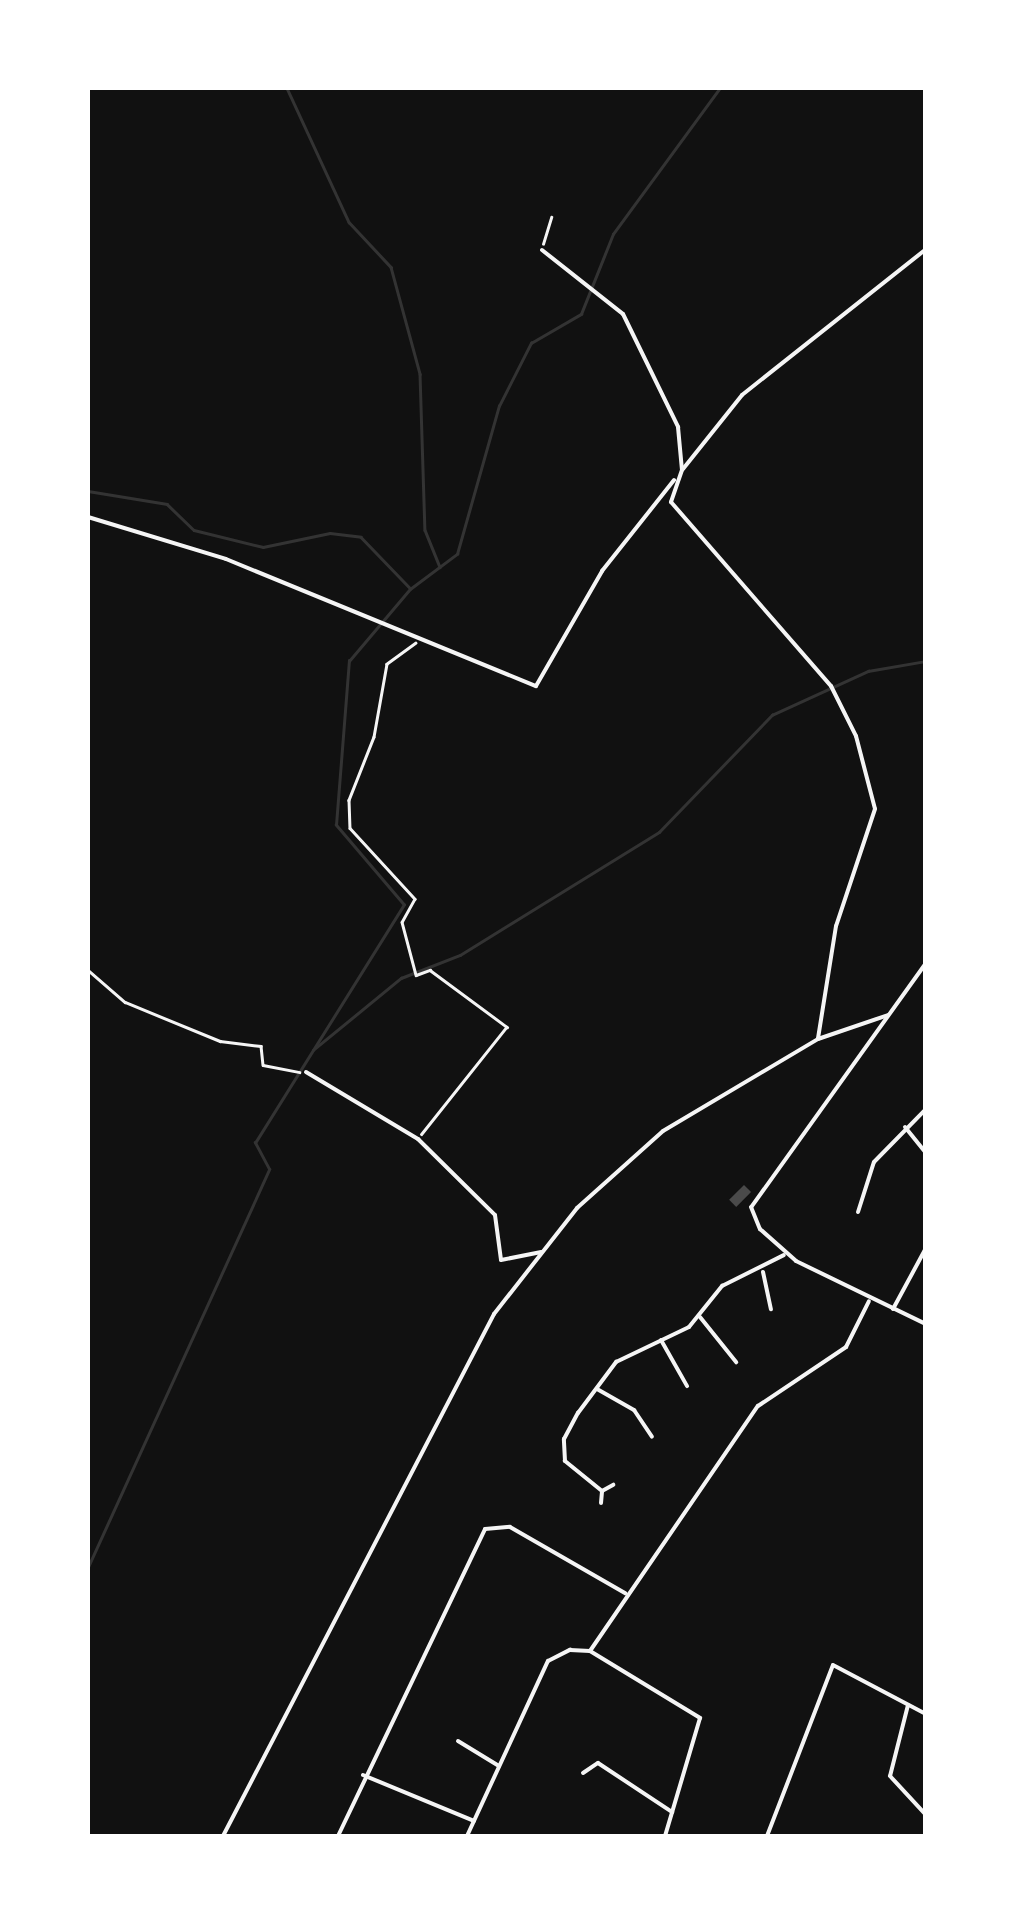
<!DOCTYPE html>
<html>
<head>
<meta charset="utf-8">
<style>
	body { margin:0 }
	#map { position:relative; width:1013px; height:1924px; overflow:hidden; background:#111; font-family:"Exo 2",sans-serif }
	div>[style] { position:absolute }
	.stream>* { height:2.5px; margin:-1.25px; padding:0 1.25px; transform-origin:1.25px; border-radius:1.25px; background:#333 }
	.building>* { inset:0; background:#4a4a4a; transform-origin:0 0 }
	.path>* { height:2.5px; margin:-1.25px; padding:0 1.25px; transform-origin:1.25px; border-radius:1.25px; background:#f5f5f5 }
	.minor>* { height:4px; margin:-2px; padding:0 2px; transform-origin:2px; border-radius:2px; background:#f5f5f5 }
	span { translate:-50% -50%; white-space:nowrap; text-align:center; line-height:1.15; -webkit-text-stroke:9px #fff; paint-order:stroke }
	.frame { position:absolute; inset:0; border:90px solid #fff; pointer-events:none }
</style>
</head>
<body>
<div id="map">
	<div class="stream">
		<div style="left:287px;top:88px;width:148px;rotate:65.2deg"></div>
		<div style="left:349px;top:222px;width:62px;rotate:47deg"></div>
		<div style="left:391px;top:267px;width:111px;rotate:74.8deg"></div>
		<div style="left:420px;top:374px;width:156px;rotate:88.2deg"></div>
		<div style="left:425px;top:530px;width:40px;rotate:68deg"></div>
		<div style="left:88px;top:491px;width:80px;rotate:9.3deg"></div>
		<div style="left:167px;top:504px;width:37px;rotate:44deg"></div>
		<div style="left:194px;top:530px;width:71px;rotate:13.8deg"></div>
		<div style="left:263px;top:547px;width:68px;rotate:-11.8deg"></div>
		<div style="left:330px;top:533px;width:31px;rotate:7deg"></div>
		<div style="left:361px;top:537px;width:71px;rotate:46.1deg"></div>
		<div style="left:313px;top:1050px;width:114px;rotate:-39.3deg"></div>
		<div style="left:401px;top:978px;width:63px;rotate:-21.3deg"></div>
		<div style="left:460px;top:955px;width:234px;rotate:-31.7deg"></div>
		<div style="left:659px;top:832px;width:163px;rotate:-46deg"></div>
		<div style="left:772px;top:715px;width:106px;rotate:-24.6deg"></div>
		<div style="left:868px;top:671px;width:59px;rotate:-9.8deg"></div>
		<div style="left:88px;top:1567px;width:437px;rotate:-65.5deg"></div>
		<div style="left:269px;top:1169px;width:30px;rotate:-118deg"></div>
		<div style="left:255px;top:1143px;width:281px;rotate:-58deg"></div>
		<div style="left:404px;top:905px;width:105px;rotate:-130.4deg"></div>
		<div style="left:336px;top:825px;width:165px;rotate:-85.5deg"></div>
		<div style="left:349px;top:661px;width:94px;rotate:-49.7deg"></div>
		<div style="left:410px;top:589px;width:59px;rotate:-36.7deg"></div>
		<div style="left:457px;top:554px;width:154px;rotate:-74.2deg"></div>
		<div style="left:499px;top:406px;width:71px;rotate:-63.1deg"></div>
		<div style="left:531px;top:343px;width:58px;rotate:-30.1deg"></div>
		<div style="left:581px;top:314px;width:86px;rotate:-68.2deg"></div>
		<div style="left:613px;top:234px;width:181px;rotate:-53.8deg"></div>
	</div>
	<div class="building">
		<div style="left:744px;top:1185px;width:10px;height:21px;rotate:45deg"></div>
	</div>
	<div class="path">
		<div style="left:543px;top:244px;width:28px;rotate:-73deg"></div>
		<div style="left:416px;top:643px;width:36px;rotate:144deg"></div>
		<div style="left:387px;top:664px;width:74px;rotate:100.1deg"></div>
		<div style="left:374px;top:737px;width:68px;rotate:111.6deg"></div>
		<div style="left:349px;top:800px;width:28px;rotate:88deg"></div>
		<div style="left:350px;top:828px;width:96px;rotate:47.5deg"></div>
		<div style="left:415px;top:899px;width:26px;rotate:119deg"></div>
		<div style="left:402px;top:922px;width:55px;rotate:75.2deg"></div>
		<div style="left:416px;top:975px;width:15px;rotate:-20deg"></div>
		<div style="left:430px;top:970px;width:96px;rotate:36.5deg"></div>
		<div style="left:507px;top:1027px;width:137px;rotate:128.5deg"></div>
		<div style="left:88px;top:970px;width:49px;rotate:40.9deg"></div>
		<div style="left:125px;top:1002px;width:103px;rotate:22.3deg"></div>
		<div style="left:220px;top:1041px;width:41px;rotate:7deg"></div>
		<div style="left:261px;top:1046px;width:19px;rotate:84deg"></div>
		<div style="left:263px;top:1065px;width:37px;rotate:11deg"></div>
	</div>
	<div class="minor">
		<div style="left:542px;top:250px;width:103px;rotate:38.3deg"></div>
		<div style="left:623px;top:314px;width:126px;rotate:64deg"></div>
		<div style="left:678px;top:427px;width:43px;rotate:84.7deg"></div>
		<div style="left:682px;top:470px;width:34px;rotate:109deg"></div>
		<div style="left:671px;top:502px;width:244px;rotate:49deg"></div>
		<div style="left:831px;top:686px;width:56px;rotate:63.4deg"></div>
		<div style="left:856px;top:736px;width:75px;rotate:75.4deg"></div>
		<div style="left:875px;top:809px;width:123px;rotate:108.4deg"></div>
		<div style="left:836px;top:926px;width:114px;rotate:99.1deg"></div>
		<div style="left:683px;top:469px;width:95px;rotate:-51.4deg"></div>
		<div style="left:742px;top:395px;width:235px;rotate:-38.4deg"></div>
		<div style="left:88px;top:517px;width:144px;rotate:16.9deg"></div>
		<div style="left:226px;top:559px;width:335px;rotate:22.3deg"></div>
		<div style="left:536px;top:686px;width:133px;rotate:-60.1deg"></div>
		<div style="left:602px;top:571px;width:116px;rotate:-51.6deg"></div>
		<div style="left:926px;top:963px;width:300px;rotate:125.6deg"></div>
		<div style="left:751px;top:1207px;width:24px;rotate:68deg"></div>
		<div style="left:760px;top:1229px;width:48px;rotate:41.6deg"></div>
		<div style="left:796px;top:1261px;width:144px;rotate:25.9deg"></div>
		<div style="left:306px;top:1072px;width:131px;rotate:30.9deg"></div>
		<div style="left:418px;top:1139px;width:108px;rotate:44.6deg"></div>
		<div style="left:495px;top:1215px;width:45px;rotate:82.4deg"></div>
		<div style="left:501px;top:1260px;width:41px;rotate:-11.3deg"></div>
		<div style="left:905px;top:1127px;width:33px;rotate:51deg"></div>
		<div style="left:858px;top:1212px;width:52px;rotate:-72.3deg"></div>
		<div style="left:874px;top:1162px;width:74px;rotate:-45.5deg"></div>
		<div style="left:763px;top:1272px;width:38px;rotate:78deg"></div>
		<div style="left:893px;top:1309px;width:69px;rotate:-61.6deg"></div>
		<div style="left:700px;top:1317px;width:58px;rotate:51.3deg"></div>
		<div style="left:661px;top:1340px;width:53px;rotate:60.5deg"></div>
		<div style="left:597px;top:1389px;width:43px;rotate:29.6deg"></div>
		<div style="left:634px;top:1410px;width:32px;rotate:56deg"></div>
		<div style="left:602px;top:1491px;width:13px;rotate:-29deg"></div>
		<div style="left:601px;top:1503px;width:12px;rotate:-85deg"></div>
		<div style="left:602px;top:1491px;width:48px;rotate:-141deg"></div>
		<div style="left:565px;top:1461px;width:22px;rotate:-93deg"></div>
		<div style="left:564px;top:1439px;width:30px;rotate:-62deg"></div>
		<div style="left:578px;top:1413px;width:64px;rotate:-53.3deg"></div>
		<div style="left:616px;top:1362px;width:81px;rotate:-25.6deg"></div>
		<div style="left:689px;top:1327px;width:53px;rotate:-51.2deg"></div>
		<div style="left:722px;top:1286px;width:69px;rotate:-26.6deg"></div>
		<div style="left:590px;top:1651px;width:297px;rotate:-55.6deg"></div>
		<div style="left:758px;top:1406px;width:106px;rotate:-33.8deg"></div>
		<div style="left:846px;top:1347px;width:51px;rotate:-63.4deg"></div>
		<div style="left:908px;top:1705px;width:73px;rotate:104.2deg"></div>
		<div style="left:890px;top:1776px;width:53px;rotate:47.3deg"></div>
		<div style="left:458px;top:1741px;width:48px;rotate:31.4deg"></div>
		<div style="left:583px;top:1773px;width:18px;rotate:-34deg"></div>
		<div style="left:598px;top:1763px;width:89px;rotate:33.5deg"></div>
		<div style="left:363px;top:1775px;width:120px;rotate:22.5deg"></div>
		<div style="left:223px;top:1836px;width:588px;rotate:-62.56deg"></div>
		<div style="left:494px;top:1314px;width:135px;rotate:-51.9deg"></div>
		<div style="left:577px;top:1208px;width:115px;rotate:-41.8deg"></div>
		<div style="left:663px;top:1131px;width:180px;rotate:-30.7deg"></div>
		<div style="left:818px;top:1039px;width:74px;rotate:-18.9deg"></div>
		<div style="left:338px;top:1836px;width:340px;rotate:-64.4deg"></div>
		<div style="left:485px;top:1529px;width:25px;rotate:-5deg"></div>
		<div style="left:510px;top:1527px;width:133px;rotate:29.9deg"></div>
		<div style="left:467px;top:1836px;width:193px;rotate:-65.2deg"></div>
		<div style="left:548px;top:1661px;width:25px;rotate:-27deg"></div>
		<div style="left:570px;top:1650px;width:20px;rotate:3deg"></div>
		<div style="left:590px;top:1651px;width:129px;rotate:31.3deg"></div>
		<div style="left:700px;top:1718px;width:123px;rotate:106.5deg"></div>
		<div style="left:767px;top:1836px;width:183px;rotate:-68.9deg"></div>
		<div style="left:833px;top:1665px;width:105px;rotate:27.8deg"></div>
	</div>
	<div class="frame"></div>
</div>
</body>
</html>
